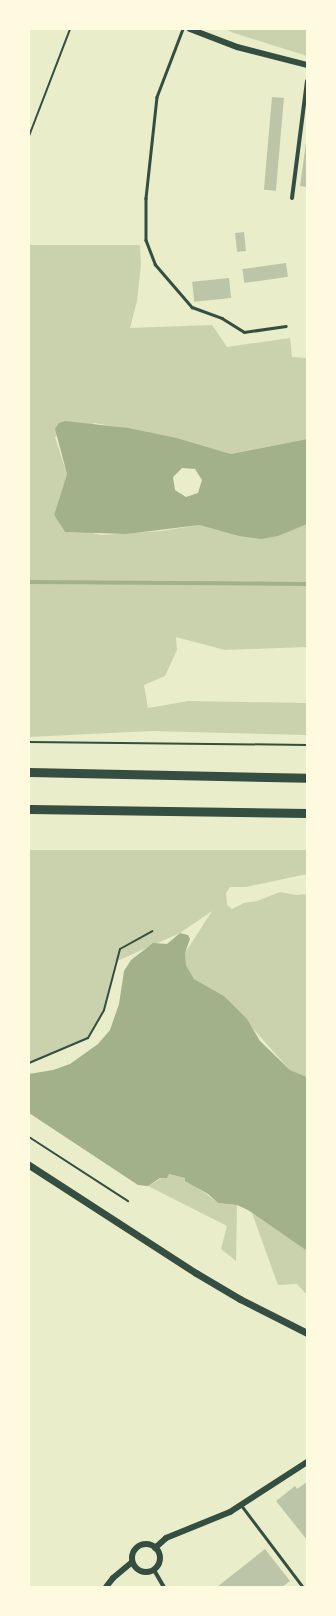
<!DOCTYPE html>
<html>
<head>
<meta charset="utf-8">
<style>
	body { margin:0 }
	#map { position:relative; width:336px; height:1616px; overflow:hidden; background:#e9edc9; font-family:"Public Sans",sans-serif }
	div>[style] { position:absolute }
	.green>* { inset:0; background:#cad2ad }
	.water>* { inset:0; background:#a3b18a }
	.stream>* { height:3.5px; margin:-1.75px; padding:0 1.75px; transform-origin:1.75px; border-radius:1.75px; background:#a3b18a }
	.building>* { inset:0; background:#bcc5a7; transform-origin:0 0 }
	.path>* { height:2px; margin:-1px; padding:0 1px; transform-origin:1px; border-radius:1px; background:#344e41 }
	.service>* { height:2.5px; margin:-1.25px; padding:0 1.25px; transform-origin:1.25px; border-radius:1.25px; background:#344e41 }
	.minor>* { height:4px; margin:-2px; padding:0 2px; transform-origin:2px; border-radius:2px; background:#344e41 }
	.tertiary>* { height:6px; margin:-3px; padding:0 3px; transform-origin:3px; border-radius:3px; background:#344e41 }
	.tertiary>.ring { margin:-3px; padding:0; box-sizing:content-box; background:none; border:6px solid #344e41; border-radius:50% }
	.secondary>* { height:7px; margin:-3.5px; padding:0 3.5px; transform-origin:3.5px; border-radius:3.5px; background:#344e41 }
	.motorway>* { height:9px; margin:-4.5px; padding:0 4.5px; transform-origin:4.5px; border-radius:4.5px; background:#344e41 }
	span { translate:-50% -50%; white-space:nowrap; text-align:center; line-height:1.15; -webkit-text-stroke:4px #fefae0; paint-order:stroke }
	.frame { position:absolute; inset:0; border:30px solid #fefae0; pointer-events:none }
</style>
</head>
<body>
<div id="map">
	<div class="green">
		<div style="clip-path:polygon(224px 29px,307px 29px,307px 56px,234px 33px)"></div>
		<div style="clip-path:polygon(29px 245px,140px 245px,141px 264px,137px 301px,130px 328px,212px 325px,227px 347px,290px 338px,292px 357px,307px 358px,307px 439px,231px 454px,177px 438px,95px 423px,55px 437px,67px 474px,54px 515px,65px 532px,83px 531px,101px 535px,161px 531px,200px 525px,307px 524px,307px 647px,225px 650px,176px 637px,177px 650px,165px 676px,144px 685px,148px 708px,188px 701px,307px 703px,307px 735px,151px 731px,29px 737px)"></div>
		<div style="clip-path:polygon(29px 850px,307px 850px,307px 874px,246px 887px,230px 887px,226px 893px,227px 905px,232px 909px,244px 903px,257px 901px,280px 892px,296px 895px,307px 894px,307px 1077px,290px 1070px,224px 996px,194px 979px,186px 965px,185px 953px,212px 911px,180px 933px,115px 962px,104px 1010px,88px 1038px,29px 1063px)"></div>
		<div style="clip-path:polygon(168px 1174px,185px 1178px,218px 1203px,237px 1205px,236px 1261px,221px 1249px,227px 1226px,148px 1186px)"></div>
		<div style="clip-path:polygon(252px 1213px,307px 1251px,307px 1295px,297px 1284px,278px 1285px)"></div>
	</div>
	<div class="water">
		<div style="clip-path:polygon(evenodd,65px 421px,128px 428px,177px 438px,231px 454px,307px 439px,307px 524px,278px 536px,261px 539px,239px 536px,200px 525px,126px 534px,65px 532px,54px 515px,67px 474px,55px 429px,59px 423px,65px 421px,182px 468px,195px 469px,202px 480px,198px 493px,186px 497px,175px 490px,173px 477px,182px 468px)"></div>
		<div style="clip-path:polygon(180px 933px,188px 935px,190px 939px,185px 953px,186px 965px,194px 979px,224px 996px,247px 1019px,260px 1041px,290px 1070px,307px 1077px,307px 1251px,248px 1210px,237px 1205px,218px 1203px,208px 1194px,185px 1181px,185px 1178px,169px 1174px,167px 1178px,160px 1178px,148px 1186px,138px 1185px,29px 1113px,29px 1074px,53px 1070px,70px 1064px,98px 1044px,110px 1030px,119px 1004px,124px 971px,131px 960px,153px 943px,167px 944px)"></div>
	</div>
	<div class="stream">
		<div style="left:29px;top:582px;width:278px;rotate:0.4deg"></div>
	</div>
	<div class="building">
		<div style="left:272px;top:97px;width:12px;height:93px;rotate:5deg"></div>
		<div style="clip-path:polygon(306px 143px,307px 143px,307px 187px,300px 186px)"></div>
		<div style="left:244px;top:232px;width:19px;height:9px;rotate:84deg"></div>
		<div style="left:286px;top:263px;width:14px;height:44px;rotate:82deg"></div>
		<div style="left:229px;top:278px;width:20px;height:37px;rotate:84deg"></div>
		<div style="clip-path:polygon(307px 1482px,307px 1540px,276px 1501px,295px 1486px,297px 1489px)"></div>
		<div style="clip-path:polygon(265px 1549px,290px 1581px,282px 1587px,217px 1587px)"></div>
	</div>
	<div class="path">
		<div style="left:29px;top:136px;width:115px;rotate:-69deg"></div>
		<div style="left:29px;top:742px;width:278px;rotate:0.6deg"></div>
		<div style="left:29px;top:1063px;width:64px;rotate:-23deg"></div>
		<div style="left:88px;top:1038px;width:32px;rotate:-60deg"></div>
		<div style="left:104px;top:1010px;width:63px;rotate:-75.3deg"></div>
		<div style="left:120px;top:949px;width:37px;rotate:-29deg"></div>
		<div style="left:29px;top:1137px;width:118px;rotate:32.9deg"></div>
	</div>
	<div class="service">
		<div style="left:183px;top:29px;width:73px;rotate:110.9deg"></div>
		<div style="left:157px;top:97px;width:102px;rotate:96.2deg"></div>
		<div style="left:146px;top:198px;width:42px;rotate:90deg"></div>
		<div style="left:146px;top:240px;width:26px;rotate:69deg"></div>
		<div style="left:155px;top:264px;width:57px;rotate:49.3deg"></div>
		<div style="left:192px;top:307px;width:32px;rotate:20deg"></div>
		<div style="left:222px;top:318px;width:26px;rotate:32deg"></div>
		<div style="left:244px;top:332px;width:42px;rotate:-8.1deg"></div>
		<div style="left:242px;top:1506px;width:101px;rotate:53deg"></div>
	</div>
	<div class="minor">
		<div style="left:292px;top:198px;width:118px;rotate:-82.7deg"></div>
		<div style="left:154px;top:1570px;width:20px;rotate:60deg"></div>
	</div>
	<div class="tertiary">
		<div style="left:190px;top:29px;width:50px;rotate:21deg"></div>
		<div style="left:237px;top:47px;width:72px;rotate:14.4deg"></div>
		<div class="ring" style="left:132px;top:1544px;width:22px;height:22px"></div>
		<div style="left:155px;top:1548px;width:15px;rotate:-42deg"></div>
		<div style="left:166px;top:1538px;width:69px;rotate:-22.1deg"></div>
		<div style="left:230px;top:1512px;width:92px;rotate:-33deg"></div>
		<div style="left:106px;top:1587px;width:11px;rotate:-52deg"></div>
		<div style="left:113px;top:1578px;width:25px;rotate:-40deg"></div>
	</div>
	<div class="secondary">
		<div style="left:29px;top:1165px;width:199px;rotate:32.9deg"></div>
		<div style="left:196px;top:1273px;width:51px;rotate:30.6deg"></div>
		<div style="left:240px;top:1299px;width:75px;rotate:26.9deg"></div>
	</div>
	<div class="motorway">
		<div style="left:29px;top:772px;width:278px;rotate:1.2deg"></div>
		<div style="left:29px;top:809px;width:278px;rotate:0.8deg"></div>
	</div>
	<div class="frame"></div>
</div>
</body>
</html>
